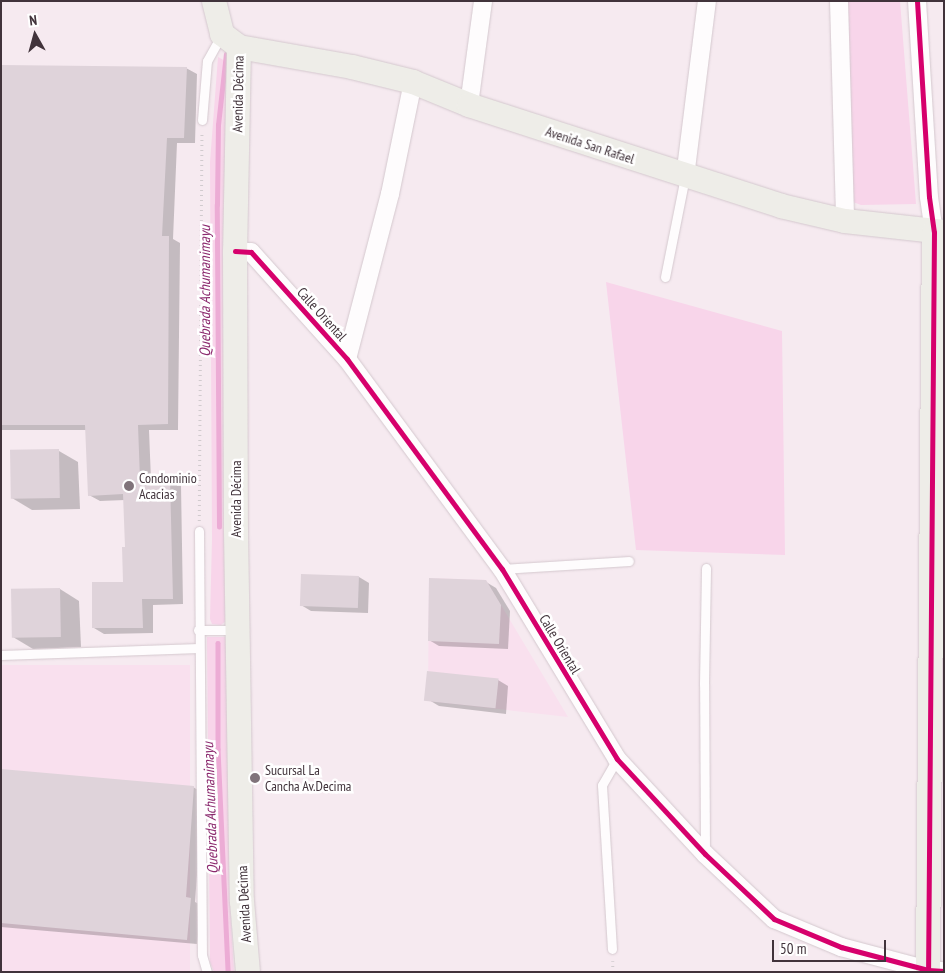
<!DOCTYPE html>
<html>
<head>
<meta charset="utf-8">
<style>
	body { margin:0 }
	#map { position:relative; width:945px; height:973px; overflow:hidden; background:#f6eaf0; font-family:"PT Sans Narrow",sans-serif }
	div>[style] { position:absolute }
	.built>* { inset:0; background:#f9e0ee; transform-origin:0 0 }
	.green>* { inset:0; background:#f8d5ea }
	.shadow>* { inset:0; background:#0003 }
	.stream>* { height:4.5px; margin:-2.25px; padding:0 2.25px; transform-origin:2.25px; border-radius:2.25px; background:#ecacd5 }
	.building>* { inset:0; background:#dfd3da; transform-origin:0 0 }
	.path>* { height:2.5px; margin-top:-1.25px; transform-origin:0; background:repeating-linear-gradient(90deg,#d1cbce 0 1px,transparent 0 5px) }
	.roads { filter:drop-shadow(0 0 1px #d4c8ce) drop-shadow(0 0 1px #d4c8ce) }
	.lane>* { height:9px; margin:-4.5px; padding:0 4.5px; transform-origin:4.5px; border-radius:4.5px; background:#fefcfd }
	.street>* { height:18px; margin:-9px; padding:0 9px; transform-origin:9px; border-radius:9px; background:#fefcfd }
	.secondary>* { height:24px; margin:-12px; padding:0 12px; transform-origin:12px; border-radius:12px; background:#eeede8 }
	.cycleway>* { height:5px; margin:-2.5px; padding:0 2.5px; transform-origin:2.5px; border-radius:2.5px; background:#d6006c }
	.dots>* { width:14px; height:14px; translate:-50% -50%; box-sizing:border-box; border:2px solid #fff; border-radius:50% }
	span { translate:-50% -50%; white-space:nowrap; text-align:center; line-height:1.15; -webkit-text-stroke:5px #fff; paint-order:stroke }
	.street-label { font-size:14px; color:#41333b }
	.poi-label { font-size:14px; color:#41333b }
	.left { translate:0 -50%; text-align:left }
	.water-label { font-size:15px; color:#8b296e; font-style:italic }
	.frame { position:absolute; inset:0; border:2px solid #41333b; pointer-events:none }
	.north { position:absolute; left:10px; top:10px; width:50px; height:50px; -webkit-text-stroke:4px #fff; paint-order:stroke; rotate:353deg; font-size:14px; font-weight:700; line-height:20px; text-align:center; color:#41333b }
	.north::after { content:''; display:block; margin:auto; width:18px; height:22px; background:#41333b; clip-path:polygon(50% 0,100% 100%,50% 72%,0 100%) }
	.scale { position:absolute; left:772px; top:940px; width:114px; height:22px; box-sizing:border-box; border:2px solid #41333b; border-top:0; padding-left:6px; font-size:15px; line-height:18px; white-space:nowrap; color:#41333b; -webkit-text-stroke:4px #fff; paint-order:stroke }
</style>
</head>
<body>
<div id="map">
	<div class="built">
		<div style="clip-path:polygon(429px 578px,486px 580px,568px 717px,428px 701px)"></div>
		<div style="left:190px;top:665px;width:307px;height:189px;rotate:90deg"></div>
	</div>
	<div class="green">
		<div style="clip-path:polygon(836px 1px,900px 1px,916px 204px,861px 205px,842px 198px)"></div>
		<div style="clip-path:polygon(218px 57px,227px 62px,226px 621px,221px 625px,212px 624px,210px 619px,212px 539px,210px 162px)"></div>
		<div style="clip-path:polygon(606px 282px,782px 331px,785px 555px,636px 550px)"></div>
		<div style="clip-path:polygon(207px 637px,228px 637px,230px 908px,234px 972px,214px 972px,210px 962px)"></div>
	</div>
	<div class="shadow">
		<div style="clip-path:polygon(1px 66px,186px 68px,197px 74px,195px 143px,177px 143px,173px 239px,180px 243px,178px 430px,149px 430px,151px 480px,170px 479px,181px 485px,183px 604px,153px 605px,153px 633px,104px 634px,94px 628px,124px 583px,126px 548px,125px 500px,100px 501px,89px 495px,87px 430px,1px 430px)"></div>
		<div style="clip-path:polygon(59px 451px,78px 462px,80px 509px,32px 510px,12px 498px)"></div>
		<div style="clip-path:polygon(302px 575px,359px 577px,369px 583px,368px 613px,311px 611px,301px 605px)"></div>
		<div style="clip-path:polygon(486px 582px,496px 588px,510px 611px,508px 649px,439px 646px,429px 640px)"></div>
		<div style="clip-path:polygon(60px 589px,79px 601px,81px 647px,33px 649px,13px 637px)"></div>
		<div style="clip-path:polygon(498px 680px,508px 686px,506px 714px,439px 706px,429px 700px)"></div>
		<div style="clip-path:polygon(1px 770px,193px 787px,203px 793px,195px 902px,201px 905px,197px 944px,1px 927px)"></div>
	</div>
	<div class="stream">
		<div style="left:219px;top:527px;width:322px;rotate:-90.4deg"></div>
		<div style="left:217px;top:205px;width:80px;rotate:-89.3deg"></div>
		<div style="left:218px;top:125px;width:71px;rotate:-83.6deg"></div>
		<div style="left:218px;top:643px;width:106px;rotate:90deg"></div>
		<div style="left:218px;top:749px;width:223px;rotate:87.4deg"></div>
	</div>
	<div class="building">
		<div style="clip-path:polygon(1px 65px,187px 67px,184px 138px,167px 138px,162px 236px,169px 236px,168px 424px,138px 425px,140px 479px,170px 478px,173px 599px,142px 599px,143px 628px,92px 628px,92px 582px,123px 582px,122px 547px,125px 547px,123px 494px,88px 496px,85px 425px,1px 425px)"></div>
		<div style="left:59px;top:449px;width:49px;height:49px;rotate:89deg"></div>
		<div style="left:301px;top:574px;width:58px;height:32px;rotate:2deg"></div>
		<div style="clip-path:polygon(429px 578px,486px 580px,501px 605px,499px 644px,428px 641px)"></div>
		<div style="left:60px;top:588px;width:49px;height:49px;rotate:89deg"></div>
		<div style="left:427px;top:671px;width:72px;height:30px;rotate:6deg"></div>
		<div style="clip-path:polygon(1px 769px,194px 786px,186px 897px,191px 898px,187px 940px,1px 923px)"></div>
	</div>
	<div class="path">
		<div style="left:199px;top:521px;width:390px;rotate:-89.6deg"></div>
		<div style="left:613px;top:961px;width:11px;rotate:90deg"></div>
	</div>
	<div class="roads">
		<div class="lane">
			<div style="left:202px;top:120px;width:59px;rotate:-85.2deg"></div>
			<div style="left:207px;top:61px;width:31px;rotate:-61deg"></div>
			<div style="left:665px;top:277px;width:102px;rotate:-78.7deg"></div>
			<div style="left:199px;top:531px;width:424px;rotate:89.6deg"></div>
			<div style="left:202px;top:955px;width:18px;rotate:74deg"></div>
			<div style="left:502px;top:569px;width:127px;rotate:-3.6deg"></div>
			<div style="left:198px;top:630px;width:37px"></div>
			<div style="left:1px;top:655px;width:198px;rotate:-2deg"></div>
			<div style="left:705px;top:851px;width:167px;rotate:-90.3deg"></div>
			<div style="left:704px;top:684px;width:116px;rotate:-89deg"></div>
			<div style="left:612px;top:949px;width:164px;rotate:-93.5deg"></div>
			<div style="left:602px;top:785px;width:30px;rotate:-60deg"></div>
		</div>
		<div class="street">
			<div style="left:839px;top:1px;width:220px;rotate:88.4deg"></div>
			<div style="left:917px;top:1px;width:196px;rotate:86.5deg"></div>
			<div style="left:929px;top:197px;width:35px;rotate:82deg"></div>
			<div style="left:469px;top:105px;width:105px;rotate:-82.3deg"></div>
			<div style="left:685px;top:177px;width:177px;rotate:-82.9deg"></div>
			<div style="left:235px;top:251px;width:16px;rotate:4deg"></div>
			<div style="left:251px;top:252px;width:144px;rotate:48.1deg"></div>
			<div style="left:347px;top:359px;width:261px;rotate:53.6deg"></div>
			<div style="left:502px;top:569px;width:222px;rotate:58.8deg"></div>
			<div style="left:617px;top:759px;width:129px;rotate:47.2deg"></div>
			<div style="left:705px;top:854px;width:95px;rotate:43.3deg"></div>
			<div style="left:774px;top:919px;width:73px;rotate:22.7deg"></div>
			<div style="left:841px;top:947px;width:90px;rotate:14.8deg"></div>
			<div style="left:928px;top:970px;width:16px;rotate:4deg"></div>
			<div style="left:347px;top:359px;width:171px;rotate:-75.4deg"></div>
			<div style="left:390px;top:194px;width:114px;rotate:-78.4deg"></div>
		</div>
		<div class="secondary">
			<div style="left:214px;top:1px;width:34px;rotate:76deg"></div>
			<div style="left:222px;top:34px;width:21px;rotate:37deg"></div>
			<div style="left:239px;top:47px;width:115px;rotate:10deg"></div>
			<div style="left:352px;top:67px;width:63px;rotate:13.8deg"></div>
			<div style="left:413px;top:82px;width:61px;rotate:22.3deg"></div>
			<div style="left:469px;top:105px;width:328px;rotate:17.9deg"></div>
			<div style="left:781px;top:206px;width:66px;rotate:13.2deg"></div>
			<div style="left:845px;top:221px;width:100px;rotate:6.3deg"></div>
			<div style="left:239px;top:47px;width:204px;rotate:91.1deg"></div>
			<div style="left:235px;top:251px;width:280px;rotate:89.8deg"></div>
			<div style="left:236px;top:531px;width:370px;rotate:89.1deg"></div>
			<div style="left:242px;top:901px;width:71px;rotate:85.2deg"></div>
			<div style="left:928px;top:972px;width:740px;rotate:-89.54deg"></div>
		</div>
	</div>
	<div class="cycleway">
		<div style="left:917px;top:1px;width:196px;rotate:86.5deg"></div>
		<div style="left:929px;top:197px;width:35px;rotate:82deg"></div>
		<div style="left:934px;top:232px;width:740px;rotate:90.46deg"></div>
		<div style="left:235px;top:251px;width:16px;rotate:4deg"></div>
		<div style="left:251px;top:252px;width:144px;rotate:48.1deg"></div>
		<div style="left:347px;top:359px;width:261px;rotate:53.6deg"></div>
		<div style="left:502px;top:569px;width:222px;rotate:58.8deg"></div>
		<div style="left:617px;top:759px;width:129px;rotate:47.2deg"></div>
		<div style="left:705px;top:854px;width:95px;rotate:43.3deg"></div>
		<div style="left:774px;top:919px;width:73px;rotate:22.7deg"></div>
		<div style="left:841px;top:947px;width:90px;rotate:14.8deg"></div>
		<div style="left:928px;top:970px;width:16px;rotate:4deg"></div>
	</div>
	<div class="dots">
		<div style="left:129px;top:486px;background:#80737a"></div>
		<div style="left:255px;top:778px;background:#80737a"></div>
	</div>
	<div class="street-label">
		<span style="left:238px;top:94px;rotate:-89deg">Avenida Décima</span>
		<span style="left:590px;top:145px;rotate:18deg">Avenida San Rafael</span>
		<span style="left:322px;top:314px;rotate:48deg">Calle Oriental</span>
		<span style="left:236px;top:499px;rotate:-90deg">Avenida Décima</span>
		<span style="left:560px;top:644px;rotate:59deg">Calle Oriental</span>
		<span style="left:244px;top:904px;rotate:-93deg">Avenida Décima</span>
	</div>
	<div class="poi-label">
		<span class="left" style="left:139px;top:486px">Condominio<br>Acacias</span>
		<span class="left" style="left:265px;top:778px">Sucursal La<br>Cancha Av.Decima</span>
	</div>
	<div class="water-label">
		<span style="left:205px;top:291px;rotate:-90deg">Quebrada Achumanimayu</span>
		<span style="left:210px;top:808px;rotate:-92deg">Quebrada Achumanimayu</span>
	</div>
	<div class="frame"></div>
	<div class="north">N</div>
	<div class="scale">50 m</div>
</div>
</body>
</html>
